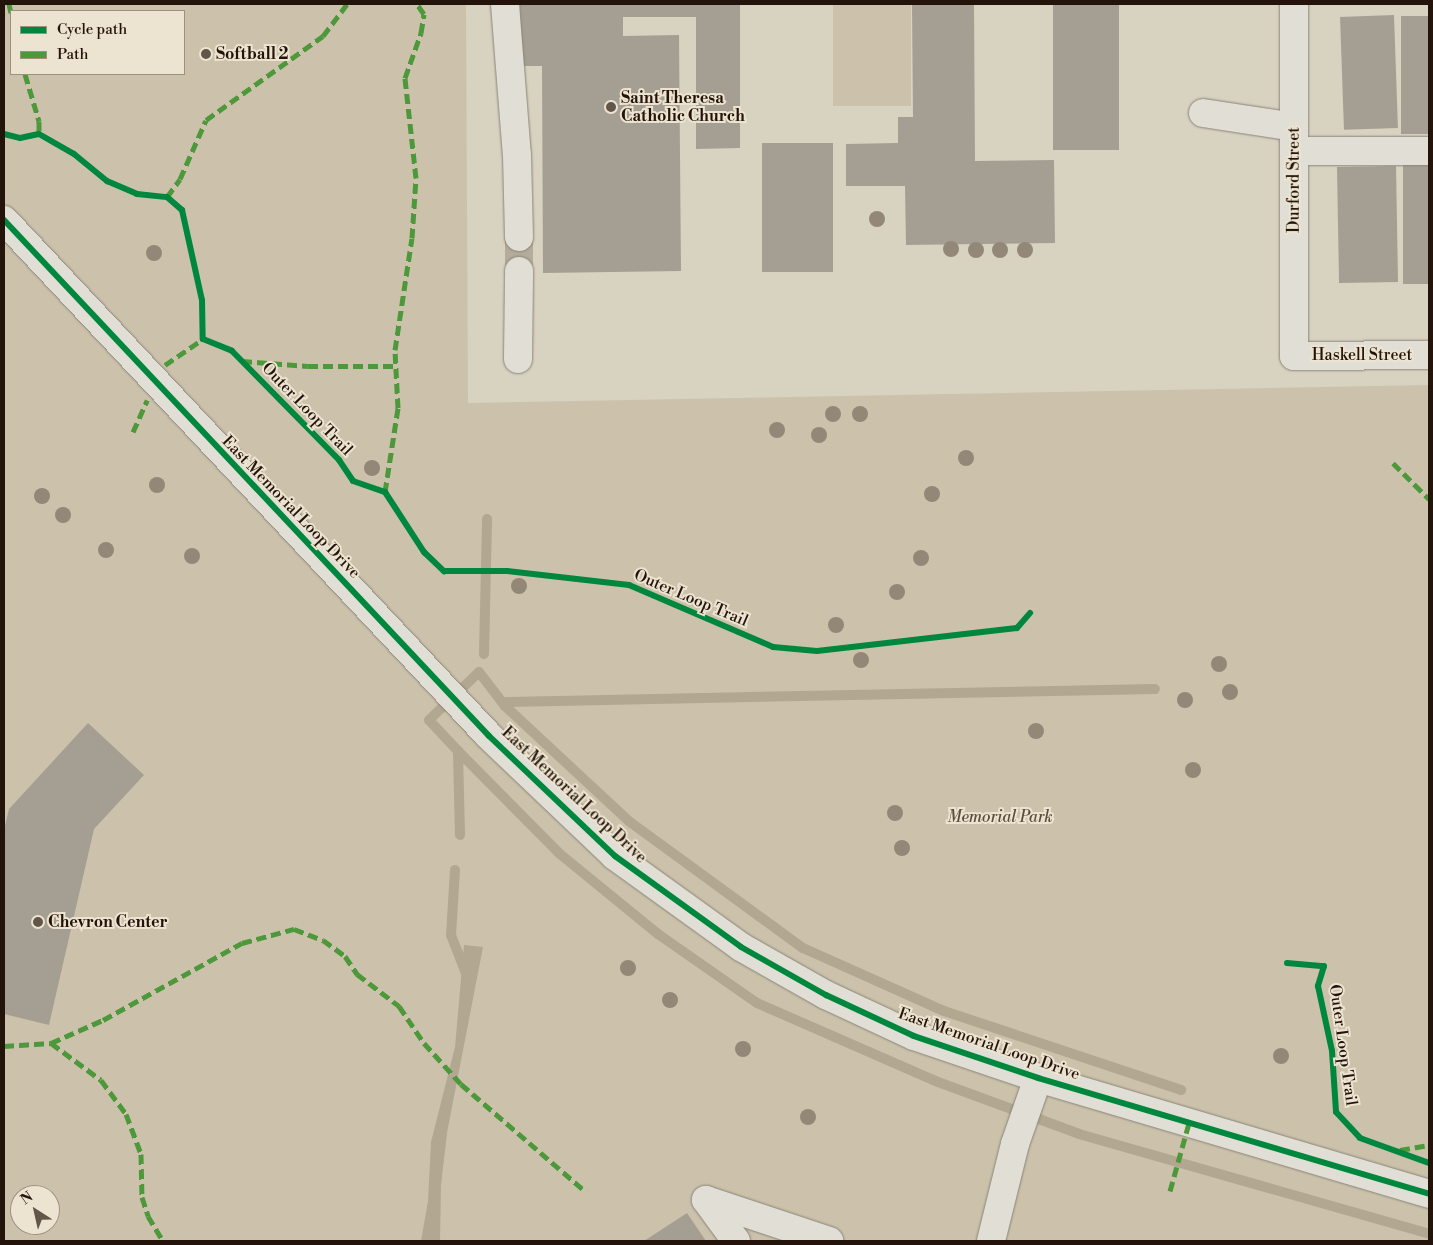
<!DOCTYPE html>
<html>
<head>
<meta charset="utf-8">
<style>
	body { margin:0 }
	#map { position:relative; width:1433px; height:1245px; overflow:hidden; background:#d8d2c0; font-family:"Libre Bodoni",serif }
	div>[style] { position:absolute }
	.green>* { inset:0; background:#ccc2ab; transform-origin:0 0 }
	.water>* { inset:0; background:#b2a790 }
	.stream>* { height:10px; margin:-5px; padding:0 5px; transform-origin:5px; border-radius:5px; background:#b2a790 }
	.building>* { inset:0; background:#a59f93; transform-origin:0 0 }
	.minor-tunnel>* { height:28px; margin-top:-14px; transform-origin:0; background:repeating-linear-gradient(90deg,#b4ac9c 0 28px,transparent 0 42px) }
	.roads { filter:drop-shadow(0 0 1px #8a8479) drop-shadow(0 0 1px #8a8479) }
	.minor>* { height:28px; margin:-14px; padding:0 14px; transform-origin:14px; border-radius:14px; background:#e1ded5 }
	.quiet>* { height:5px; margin-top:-2.5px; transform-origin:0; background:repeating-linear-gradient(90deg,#4d983b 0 10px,transparent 0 15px) }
	.cycleway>* { height:6px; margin:-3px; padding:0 3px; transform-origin:3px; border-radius:3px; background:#00873e }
	.trees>* { width:16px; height:16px; margin:-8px; border-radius:50%; background:#938878 }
	.dots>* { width:14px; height:14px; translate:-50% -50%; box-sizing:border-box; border:2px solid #ece4d0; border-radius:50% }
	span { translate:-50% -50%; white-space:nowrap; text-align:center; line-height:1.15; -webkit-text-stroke:4px #ece4d0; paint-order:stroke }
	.poi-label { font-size:16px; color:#23130b; font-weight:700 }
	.left { translate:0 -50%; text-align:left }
	.street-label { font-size:16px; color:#23130b }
	.park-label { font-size:16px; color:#5b4c3d; font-style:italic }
	.frame { position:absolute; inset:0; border:5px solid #23130b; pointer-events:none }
	.legend { position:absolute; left:10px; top:10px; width:175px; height:65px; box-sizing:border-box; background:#ece4d0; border:1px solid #9c9081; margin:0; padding:6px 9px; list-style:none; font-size:15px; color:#23130b }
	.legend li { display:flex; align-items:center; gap:10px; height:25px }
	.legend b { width:25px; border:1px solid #9c9081 }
	.north { position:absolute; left:10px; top:1185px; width:50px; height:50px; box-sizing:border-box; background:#ece4d0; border:1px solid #9c9081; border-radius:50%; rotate:325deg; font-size:14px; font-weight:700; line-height:20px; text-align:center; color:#23130b }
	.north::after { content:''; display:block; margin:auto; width:18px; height:22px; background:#62564a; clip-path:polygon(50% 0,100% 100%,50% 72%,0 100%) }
</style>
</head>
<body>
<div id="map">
	<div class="green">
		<div style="clip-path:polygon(evenodd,4px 4px,466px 4px,468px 403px,1429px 385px,1429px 1241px,4px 1241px,4px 4px,11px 11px,184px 11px,184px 74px,11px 74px,11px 11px,4px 4px,20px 1195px,50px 1195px,50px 1225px,20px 1225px,20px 1195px)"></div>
		<div style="left:833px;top:4px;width:78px;height:102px"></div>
	</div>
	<div class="water">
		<div style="clip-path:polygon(464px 945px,483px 947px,447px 1133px,441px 1185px,440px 1241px,421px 1241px,428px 1201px,431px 1142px,455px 1047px)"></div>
	</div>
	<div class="stream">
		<div style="left:484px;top:654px;width:135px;rotate:-88.7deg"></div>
		<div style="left:502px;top:702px;width:653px;rotate:-1.14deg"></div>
		<div style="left:458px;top:751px;width:145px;rotate:45.3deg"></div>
		<div style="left:560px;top:854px;width:127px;rotate:39.2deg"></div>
		<div style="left:658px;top:934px;width:121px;rotate:34.9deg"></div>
		<div style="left:757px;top:1003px;width:197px;rotate:23.6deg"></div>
		<div style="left:938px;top:1082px;width:150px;rotate:20.2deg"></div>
		<div style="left:1079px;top:1134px;width:364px;rotate:15.9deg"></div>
		<div style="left:460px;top:835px;width:84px;rotate:-91.4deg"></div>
		<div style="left:458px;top:751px;width:42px;rotate:-133.1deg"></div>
		<div style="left:429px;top:720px;width:69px;rotate:-43.8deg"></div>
		<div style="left:479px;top:672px;width:43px;rotate:52.6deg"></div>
		<div style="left:505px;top:706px;width:171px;rotate:42.9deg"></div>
		<div style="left:630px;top:822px;width:214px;rotate:36.1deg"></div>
		<div style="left:803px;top:948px;width:154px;rotate:24.1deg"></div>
		<div style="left:944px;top:1011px;width:250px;rotate:18.4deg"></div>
		<div style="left:455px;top:870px;width:65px;rotate:93.5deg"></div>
		<div style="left:451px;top:935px;width:44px;rotate:68.7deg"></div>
	</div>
	<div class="building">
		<div style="clip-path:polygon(520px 4px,740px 4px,740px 148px,696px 149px,696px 17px,623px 17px,623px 36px,679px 35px,681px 271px,543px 273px,542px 66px,521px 66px)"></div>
		<div style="clip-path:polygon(912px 4px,974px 4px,975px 161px,1054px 160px,1055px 243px,906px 245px,905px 186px,846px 186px,846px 144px,898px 143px,898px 117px,913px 117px)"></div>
		<div style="left:1053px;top:4px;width:66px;height:146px"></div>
		<div style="left:1394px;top:15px;width:113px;height:54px;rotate:88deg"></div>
		<div style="left:1429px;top:16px;width:118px;height:28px;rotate:90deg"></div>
		<div style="left:762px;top:143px;width:71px;height:129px"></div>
		<div style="left:1403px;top:163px;width:26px;height:121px"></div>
		<div style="left:1396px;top:166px;width:116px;height:59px;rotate:89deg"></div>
		<div style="clip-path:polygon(88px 723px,144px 775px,94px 829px,49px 1025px,4px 1014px,4px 830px,9px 809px)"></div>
		<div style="clip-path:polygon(687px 1213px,706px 1241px,644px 1241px)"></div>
	</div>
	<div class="minor-tunnel">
		<div style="left:519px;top:237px;width:34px;rotate:90deg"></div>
	</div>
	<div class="roads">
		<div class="minor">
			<div style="left:505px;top:4px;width:151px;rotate:85.5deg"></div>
			<div style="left:517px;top:155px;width:82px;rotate:88.6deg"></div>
			<div style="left:1294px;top:4px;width:352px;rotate:90deg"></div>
			<div style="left:1294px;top:356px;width:135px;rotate:-0.4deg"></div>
			<div style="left:1203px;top:113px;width:92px;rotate:8.7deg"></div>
			<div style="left:1294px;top:151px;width:135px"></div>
			<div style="left:4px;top:220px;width:708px;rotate:46.77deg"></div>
			<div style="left:489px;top:736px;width:174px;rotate:43.6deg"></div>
			<div style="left:615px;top:856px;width:155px;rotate:35.8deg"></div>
			<div style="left:741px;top:947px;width:98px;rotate:29.5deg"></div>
			<div style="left:826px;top:995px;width:97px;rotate:25deg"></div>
			<div style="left:914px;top:1036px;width:131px;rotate:18.7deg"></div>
			<div style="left:1038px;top:1078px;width:408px;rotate:16.5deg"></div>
			<div style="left:518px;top:359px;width:88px;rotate:-89.3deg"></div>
			<div style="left:736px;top:1241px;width:51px;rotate:-126.2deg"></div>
			<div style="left:706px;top:1200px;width:130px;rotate:18.4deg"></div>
			<div style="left:991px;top:1241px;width:100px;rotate:-76.1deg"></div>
			<div style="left:1015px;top:1144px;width:70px;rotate:-70.8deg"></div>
		</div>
	</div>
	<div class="quiet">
		<div style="left:9px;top:4px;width:9px;rotate:77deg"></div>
		<div style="left:25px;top:74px;width:49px;rotate:73.4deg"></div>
		<div style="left:39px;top:121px;width:13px;rotate:90deg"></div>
		<div style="left:167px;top:197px;width:22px;rotate:-54deg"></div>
		<div style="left:180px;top:179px;width:64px;rotate:-66.2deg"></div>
		<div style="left:206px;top:120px;width:144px;rotate:-35.7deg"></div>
		<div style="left:323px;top:36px;width:40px;rotate:-53deg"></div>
		<div style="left:242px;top:361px;width:66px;rotate:4.3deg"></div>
		<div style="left:308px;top:366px;width:86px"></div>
		<div style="left:165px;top:365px;width:46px;rotate:-34.4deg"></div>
		<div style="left:133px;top:432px;width:35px;rotate:-66deg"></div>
		<div style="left:1393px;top:463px;width:51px;rotate:45deg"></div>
		<div style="left:385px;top:492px;width:85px;rotate:-81.2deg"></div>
		<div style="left:398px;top:408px;width:58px;rotate:-93deg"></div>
		<div style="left:395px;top:350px;width:113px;rotate:-81.4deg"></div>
		<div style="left:412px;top:238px;width:60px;rotate:-86.2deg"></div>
		<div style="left:416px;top:178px;width:101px;rotate:-96.3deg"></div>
		<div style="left:405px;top:78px;width:48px;rotate:-70.4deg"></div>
		<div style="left:421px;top:33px;width:19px;rotate:-81deg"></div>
		<div style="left:424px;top:14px;width:12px;rotate:-125deg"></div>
		<div style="left:51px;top:1043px;width:62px;rotate:36.5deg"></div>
		<div style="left:101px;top:1080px;width:42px;rotate:53.7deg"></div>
		<div style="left:126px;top:1114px;width:43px;rotate:69.4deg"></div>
		<div style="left:141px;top:1154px;width:43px;rotate:88.7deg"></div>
		<div style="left:142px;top:1197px;width:20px;rotate:72deg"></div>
		<div style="left:148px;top:1216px;width:29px;rotate:59deg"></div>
		<div style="left:4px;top:1046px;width:47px;rotate:-3.7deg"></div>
		<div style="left:51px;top:1043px;width:57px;rotate:-23.9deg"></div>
		<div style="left:103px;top:1020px;width:159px;rotate:-29deg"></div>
		<div style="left:242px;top:943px;width:54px;rotate:-15.1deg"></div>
		<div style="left:294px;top:929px;width:31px;rotate:21deg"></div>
		<div style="left:323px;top:940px;width:27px;rotate:36deg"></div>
		<div style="left:345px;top:956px;width:22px;rotate:56deg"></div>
		<div style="left:357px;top:974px;width:53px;rotate:37.3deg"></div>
		<div style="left:399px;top:1006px;width:45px;rotate:56deg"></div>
		<div style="left:424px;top:1043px;width:55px;rotate:47.9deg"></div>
		<div style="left:461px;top:1084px;width:165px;rotate:40.8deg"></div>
		<div style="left:1400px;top:1150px;width:29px;rotate:-10deg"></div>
		<div style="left:1170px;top:1191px;width:71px;rotate:-74.4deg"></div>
	</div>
	<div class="cycleway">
		<div style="left:4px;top:134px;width:16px;rotate:14deg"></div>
		<div style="left:20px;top:138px;width:19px;rotate:-12deg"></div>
		<div style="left:39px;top:134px;width:40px;rotate:29.7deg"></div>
		<div style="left:74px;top:154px;width:43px;rotate:39.3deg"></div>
		<div style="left:107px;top:181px;width:33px;rotate:23deg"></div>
		<div style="left:137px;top:194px;width:30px;rotate:6deg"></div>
		<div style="left:167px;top:197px;width:20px;rotate:41deg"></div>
		<div style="left:182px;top:210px;width:92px;rotate:77.5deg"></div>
		<div style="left:202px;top:300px;width:39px;rotate:89deg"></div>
		<div style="left:203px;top:339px;width:31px;rotate:22deg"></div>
		<div style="left:232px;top:351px;width:153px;rotate:45.5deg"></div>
		<div style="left:339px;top:460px;width:25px;rotate:56deg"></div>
		<div style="left:353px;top:481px;width:34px;rotate:19deg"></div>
		<div style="left:385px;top:492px;width:72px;rotate:57deg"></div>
		<div style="left:424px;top:552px;width:28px;rotate:44deg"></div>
		<div style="left:444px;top:571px;width:63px"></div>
		<div style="left:507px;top:571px;width:123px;rotate:6.5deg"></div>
		<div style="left:629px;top:585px;width:157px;rotate:23.3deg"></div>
		<div style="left:773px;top:647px;width:44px;rotate:5.2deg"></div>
		<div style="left:817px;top:651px;width:201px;rotate:-6.6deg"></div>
		<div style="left:1017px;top:628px;width:20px;rotate:-49deg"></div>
		<div style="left:4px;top:220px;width:708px;rotate:46.77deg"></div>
		<div style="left:489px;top:736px;width:174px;rotate:43.6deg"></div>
		<div style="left:615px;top:856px;width:155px;rotate:35.8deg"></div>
		<div style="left:741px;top:947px;width:98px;rotate:29.5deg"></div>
		<div style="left:826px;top:995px;width:97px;rotate:25deg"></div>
		<div style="left:914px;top:1036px;width:131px;rotate:18.7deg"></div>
		<div style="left:1038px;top:1078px;width:408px;rotate:16.5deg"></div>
		<div style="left:1287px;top:963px;width:37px;rotate:5deg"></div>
		<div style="left:1324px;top:966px;width:21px;rotate:107deg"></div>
		<div style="left:1318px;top:986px;width:66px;rotate:77.8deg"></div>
		<div style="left:1332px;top:1051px;width:61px;rotate:86.2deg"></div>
		<div style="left:1336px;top:1112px;width:35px;rotate:47deg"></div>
		<div style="left:1360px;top:1138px;width:73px;rotate:19.9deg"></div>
	</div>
	<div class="trees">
		<div style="left:877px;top:219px"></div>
		<div style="left:951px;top:249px"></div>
		<div style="left:976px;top:250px"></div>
		<div style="left:1000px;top:250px"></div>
		<div style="left:1025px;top:250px"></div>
		<div style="left:154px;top:253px"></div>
		<div style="left:833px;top:414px"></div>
		<div style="left:860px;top:414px"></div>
		<div style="left:777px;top:430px"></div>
		<div style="left:819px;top:435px"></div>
		<div style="left:966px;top:458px"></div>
		<div style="left:372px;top:468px"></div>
		<div style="left:157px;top:485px"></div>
		<div style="left:932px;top:494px"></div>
		<div style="left:42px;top:496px"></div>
		<div style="left:63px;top:515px"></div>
		<div style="left:106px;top:550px"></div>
		<div style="left:192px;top:556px"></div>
		<div style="left:921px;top:558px"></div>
		<div style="left:519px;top:586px"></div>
		<div style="left:897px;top:592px"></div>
		<div style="left:836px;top:625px"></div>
		<div style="left:861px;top:660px"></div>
		<div style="left:1219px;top:664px"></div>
		<div style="left:1230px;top:692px"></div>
		<div style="left:1185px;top:700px"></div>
		<div style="left:1036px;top:731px"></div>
		<div style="left:1193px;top:770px"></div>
		<div style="left:895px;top:813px"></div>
		<div style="left:902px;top:848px"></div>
		<div style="left:628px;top:968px"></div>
		<div style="left:670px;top:1000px"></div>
		<div style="left:743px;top:1049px"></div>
		<div style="left:1281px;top:1056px"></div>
		<div style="left:808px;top:1117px"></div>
	</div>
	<div class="dots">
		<div style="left:206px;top:54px;background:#62564a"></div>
		<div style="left:611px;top:107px;background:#62564a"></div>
		<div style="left:38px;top:922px;background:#62564a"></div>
	</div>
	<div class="poi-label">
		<span class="left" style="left:216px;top:54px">Softball 2</span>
		<span class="left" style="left:621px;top:107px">Saint Theresa<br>Catholic Church</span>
		<span class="left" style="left:48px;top:922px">Chevron Center</span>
	</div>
	<div class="street-label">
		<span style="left:1294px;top:180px;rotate:-90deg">Durford Street</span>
		<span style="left:1362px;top:355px">Haskell Street</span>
		<span style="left:307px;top:409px;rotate:46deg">Outer Loop Trail</span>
		<span style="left:291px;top:507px;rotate:46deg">East Memorial Loop Drive</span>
		<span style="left:691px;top:598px;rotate:23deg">Outer Loop Trail</span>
		<span style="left:574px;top:795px;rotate:43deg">East Memorial Loop Drive</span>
		<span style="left:989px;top:1044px;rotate:19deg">East Memorial Loop Drive</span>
		<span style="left:1343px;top:1045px;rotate:82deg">Outer Loop Trail</span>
	</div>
	<div class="park-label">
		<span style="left:1000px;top:817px">Memorial Park</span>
	</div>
	<div class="frame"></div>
	<ul class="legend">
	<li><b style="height:6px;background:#00873e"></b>Cycle path</li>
	<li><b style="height:6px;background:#4d983b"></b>Path</li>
	</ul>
	<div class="north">N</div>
</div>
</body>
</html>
